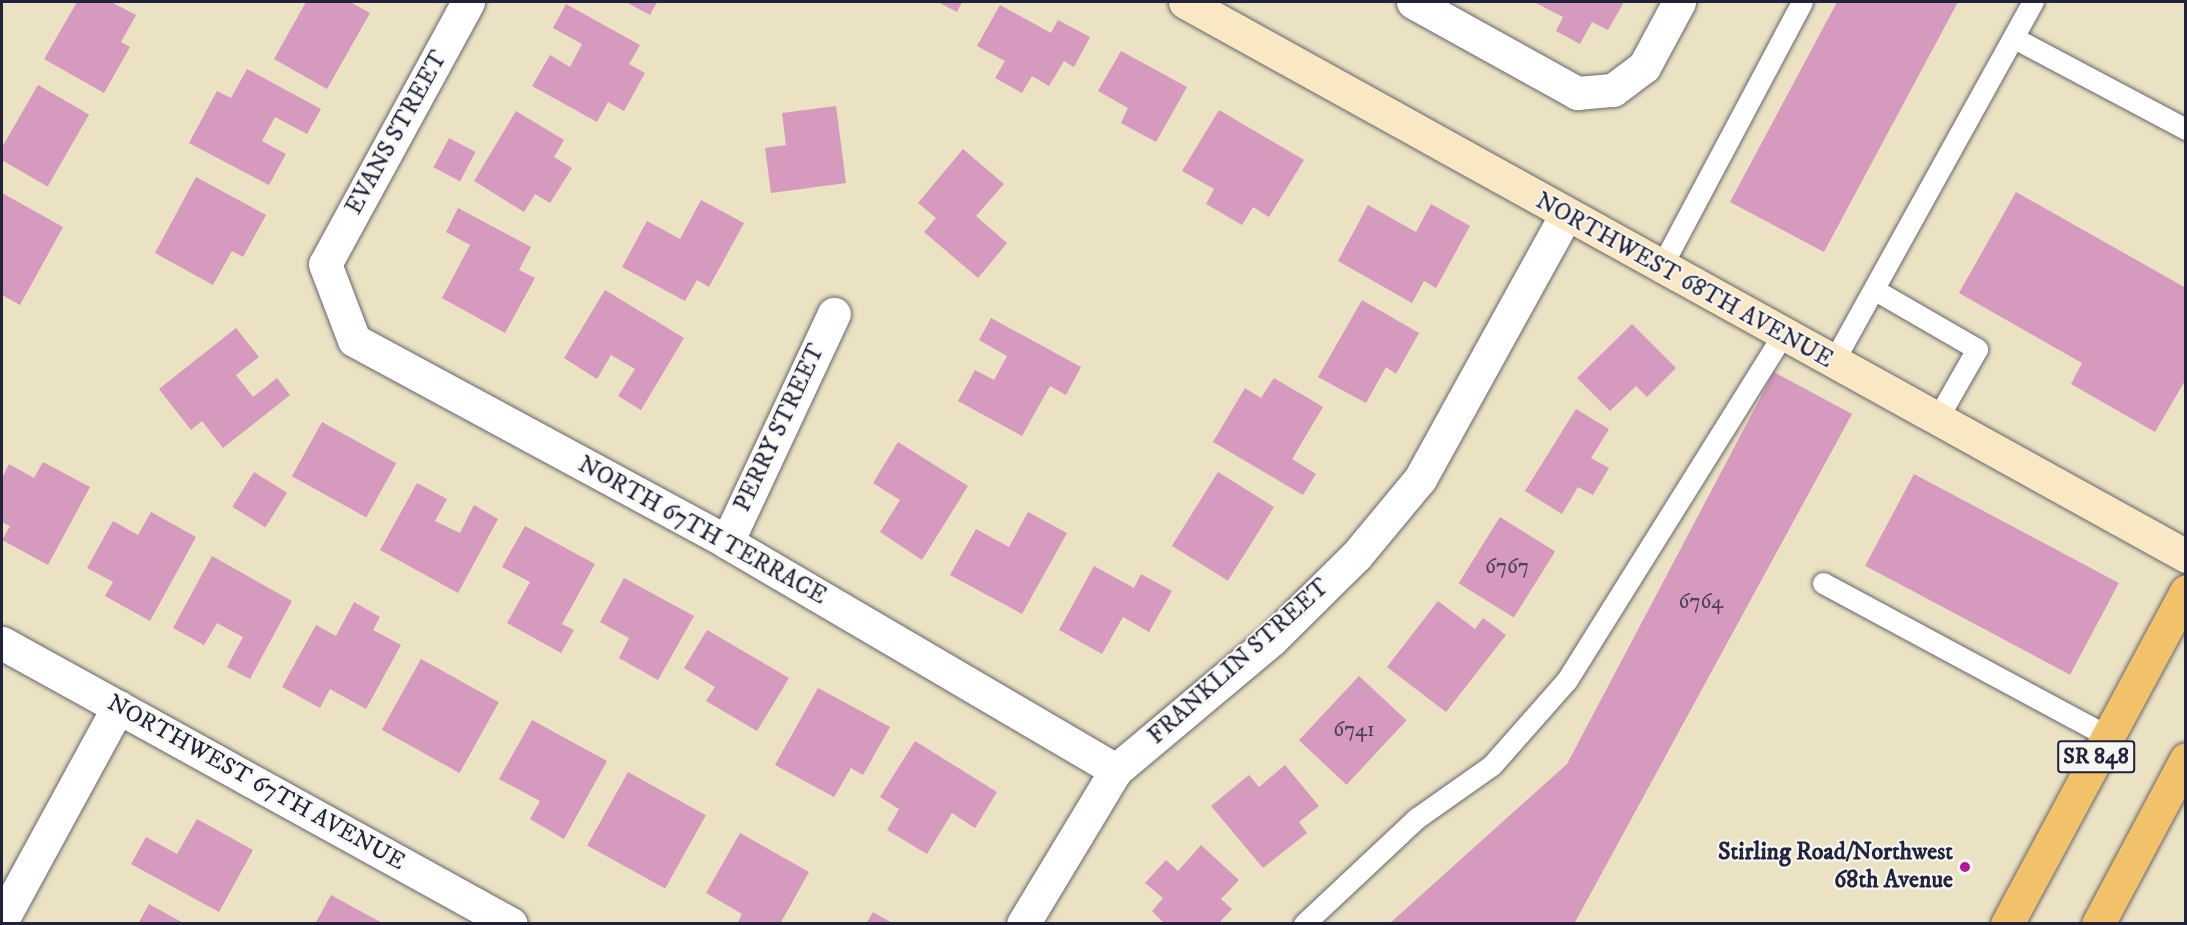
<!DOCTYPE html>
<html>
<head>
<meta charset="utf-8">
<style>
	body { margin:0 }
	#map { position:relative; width:2187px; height:925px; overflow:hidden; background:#eae2c3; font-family:"IM FELL DW Pica",serif }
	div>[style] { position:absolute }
	.building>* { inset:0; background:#d59abd; transform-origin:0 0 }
	.roads { filter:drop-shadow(0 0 2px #68656b) drop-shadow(0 0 2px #68656b) }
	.lane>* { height:21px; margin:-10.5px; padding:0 10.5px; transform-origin:10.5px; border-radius:10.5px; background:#fff }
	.street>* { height:33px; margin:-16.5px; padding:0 16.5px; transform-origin:16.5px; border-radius:16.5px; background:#fff }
	.secondary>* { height:33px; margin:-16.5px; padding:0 16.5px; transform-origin:16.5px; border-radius:16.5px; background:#fae7c3 }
	.primary>* { height:33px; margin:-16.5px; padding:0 16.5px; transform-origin:16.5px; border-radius:16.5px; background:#f2c26a }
	.dots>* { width:16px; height:16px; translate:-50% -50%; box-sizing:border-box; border:3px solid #f6f6f2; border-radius:50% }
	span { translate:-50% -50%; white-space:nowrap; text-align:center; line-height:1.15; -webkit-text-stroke:4.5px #f6f6f2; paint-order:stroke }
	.number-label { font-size:21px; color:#4f405c }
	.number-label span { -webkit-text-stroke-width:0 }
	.shield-label span { padding:2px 4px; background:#f6f6f2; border:2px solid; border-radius:4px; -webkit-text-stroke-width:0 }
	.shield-label { font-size:22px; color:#22223b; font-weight:700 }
	.street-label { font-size:24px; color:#22223b }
	.poi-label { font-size:24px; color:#22223b; font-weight:700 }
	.right { translate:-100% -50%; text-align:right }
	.frame { position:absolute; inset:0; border:3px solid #22223b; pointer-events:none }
</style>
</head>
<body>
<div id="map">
	<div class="building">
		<div style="clip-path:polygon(77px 2px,111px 2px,136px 15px,121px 42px,130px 47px,104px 93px,44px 59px)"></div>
		<div style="clip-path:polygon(306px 2px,350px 2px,370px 13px,327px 89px,274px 59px)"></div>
		<div style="clip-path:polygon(626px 2px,657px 2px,650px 15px)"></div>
		<div style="clip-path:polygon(938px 2px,962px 2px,957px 12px)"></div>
		<div style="clip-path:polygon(1534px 2px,1624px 2px,1608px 30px,1592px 22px,1580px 44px,1556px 31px,1563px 17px)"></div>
		<div style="clip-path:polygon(1837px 2px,1958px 2px,1824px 252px,1730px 202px)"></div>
		<div style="clip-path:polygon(566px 4px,640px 45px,629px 64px,645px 73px,624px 111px,608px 102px,597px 122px,532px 86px,550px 55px,570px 67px,582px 44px,553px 28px)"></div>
		<div style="clip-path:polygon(1000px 5px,1051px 33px,1058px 20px,1090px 37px,1074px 67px,1064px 61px,1049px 86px,1032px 76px,1022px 93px,995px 78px,1005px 61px,977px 46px)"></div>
		<div style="clip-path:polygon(1121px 51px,1187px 87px,1156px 142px,1121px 123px,1128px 108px,1098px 91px)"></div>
		<div style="clip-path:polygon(247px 69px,321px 109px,307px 134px,275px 117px,262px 141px,286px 154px,269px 185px,189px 143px,217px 91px,231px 98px)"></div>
		<div style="left:38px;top:85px;width:59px;height:83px;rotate:30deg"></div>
		<div style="clip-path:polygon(836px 106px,846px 183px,771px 193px,765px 148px,786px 145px,782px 113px)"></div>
		<div style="clip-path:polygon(1219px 110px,1304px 160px,1269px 217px,1253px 207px,1242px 225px,1206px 204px,1214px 189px,1182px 171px)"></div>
		<div style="clip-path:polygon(516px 111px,564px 140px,554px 157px,572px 168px,550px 203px,535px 194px,524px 212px,474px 181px)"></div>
		<div style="left:449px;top:138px;width:30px;height:33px;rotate:28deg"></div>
		<div style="clip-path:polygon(963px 149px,1004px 184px,976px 216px,1007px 243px,978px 278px,924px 232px,936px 218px,918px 203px)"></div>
		<div style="clip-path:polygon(196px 177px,266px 215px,243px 257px,232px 251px,213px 285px,155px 253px)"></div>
		<div style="clip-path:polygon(2016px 192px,2186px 288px,2186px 379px,2155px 432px,2071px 384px,2082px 363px,1959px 293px)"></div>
		<div style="clip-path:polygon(2px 193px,63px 227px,20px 305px,2px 295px)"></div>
		<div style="clip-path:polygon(701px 200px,744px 223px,709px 287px,697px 280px,685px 301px,622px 267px,647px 221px,680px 239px)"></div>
		<div style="clip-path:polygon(1431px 204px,1470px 226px,1436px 288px,1424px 281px,1412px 303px,1338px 261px,1368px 205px,1416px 232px)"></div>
		<div style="clip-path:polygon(458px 208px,531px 247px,519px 270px,535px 278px,505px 333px,442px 298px,470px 245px,446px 232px)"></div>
		<div style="clip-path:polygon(605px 290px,684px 338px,641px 410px,618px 396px,635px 369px,611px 355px,597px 379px,564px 358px)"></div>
		<div style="clip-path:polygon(1362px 300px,1419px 333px,1396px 374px,1386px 367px,1366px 403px,1318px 377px)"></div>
		<div style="clip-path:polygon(991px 318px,1081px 367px,1066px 395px,1050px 386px,1022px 436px,958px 401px,975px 370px,994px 380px,1007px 356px,979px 340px)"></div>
		<div style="clip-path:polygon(1632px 324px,1676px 368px,1647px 397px,1636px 386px,1610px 411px,1577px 378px)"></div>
		<div style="clip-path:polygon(236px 328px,259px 357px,236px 375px,253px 397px,277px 378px,290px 395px,223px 448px,202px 421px,191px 430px,159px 389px)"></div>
		<div style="clip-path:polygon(1774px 372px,1852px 414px,1574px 924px,1389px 924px,1567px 764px)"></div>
		<div style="clip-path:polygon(1274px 378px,1323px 407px,1292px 459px,1316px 474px,1303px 495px,1213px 442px,1245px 388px,1261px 398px)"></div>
		<div style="clip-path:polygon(1576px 409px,1609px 429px,1591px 458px,1609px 468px,1593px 495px,1578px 487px,1562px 514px,1525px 491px)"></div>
		<div style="left:322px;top:422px;width:85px;height:62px;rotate:29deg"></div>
		<div style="clip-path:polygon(898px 442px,968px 486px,922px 560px,880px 532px,900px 500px,873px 483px)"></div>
		<div style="clip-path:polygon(43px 462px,90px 487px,48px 565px,2px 540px,10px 526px,2px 522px,2px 478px,9px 464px,34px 478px)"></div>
		<div style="left:254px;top:472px;width:39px;height:41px;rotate:32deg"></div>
		<div style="left:1218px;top:472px;width:66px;height:87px;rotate:32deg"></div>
		<div style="left:1914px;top:474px;width:232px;height:104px;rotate:28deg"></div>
		<div style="clip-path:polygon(417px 483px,447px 499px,435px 521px,460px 533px,474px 505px,498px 519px,458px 593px,380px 550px)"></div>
		<div style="clip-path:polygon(151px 512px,196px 537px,150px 621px,105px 596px,113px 582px,87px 568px,113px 521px,138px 535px)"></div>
		<div style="clip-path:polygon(1028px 512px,1067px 533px,1022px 614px,950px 575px,976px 529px,1009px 547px)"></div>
		<div style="left:1500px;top:517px;width:65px;height:78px;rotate:32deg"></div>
		<div style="clip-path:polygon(525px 526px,595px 564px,562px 624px,574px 630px,561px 653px,507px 623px,530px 582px,502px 567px)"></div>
		<div style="clip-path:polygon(212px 556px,292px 601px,250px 679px,227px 667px,243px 637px,217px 623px,204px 645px,173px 628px)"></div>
		<div style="clip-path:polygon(1094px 566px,1134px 588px,1141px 574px,1172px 591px,1149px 632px,1123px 617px,1102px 654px,1059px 630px)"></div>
		<div style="clip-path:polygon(624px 578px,694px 616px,658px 680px,619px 658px,629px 638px,600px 622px)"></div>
		<div style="clip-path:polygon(1438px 601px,1475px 629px,1483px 618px,1506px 635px,1446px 712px,1387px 667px)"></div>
		<div style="clip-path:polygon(354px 602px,380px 617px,373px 630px,401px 645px,366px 709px,330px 689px,320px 708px,282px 687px,316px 625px,336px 636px)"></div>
		<div style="clip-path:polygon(707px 630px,789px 678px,757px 731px,706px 701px,715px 687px,684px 668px)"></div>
		<div style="left:421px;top:659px;width:89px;height:81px;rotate:29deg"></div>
		<div style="left:1359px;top:676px;width:65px;height:88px;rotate:43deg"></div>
		<div style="clip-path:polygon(818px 688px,890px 727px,863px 775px,851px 768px,834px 797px,775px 765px)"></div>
		<div style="clip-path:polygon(532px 720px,607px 761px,564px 839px,530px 819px,540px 801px,499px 779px)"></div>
		<div style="clip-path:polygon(915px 741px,997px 792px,975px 828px,952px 813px,927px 854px,887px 830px,899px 809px,880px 797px)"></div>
		<div style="clip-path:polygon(1285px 765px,1319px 806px,1299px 822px,1307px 833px,1263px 868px,1211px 806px,1249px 775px,1259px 787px)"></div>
		<div style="left:628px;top:772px;width:89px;height:84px;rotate:29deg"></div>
		<div style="clip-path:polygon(197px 819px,253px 850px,219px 912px,131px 864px,146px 837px,177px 854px)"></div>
		<div style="clip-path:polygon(740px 833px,809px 872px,780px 924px,737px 924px,742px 914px,706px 893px)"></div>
		<div style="clip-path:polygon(1201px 845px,1239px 880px,1221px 899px,1232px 909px,1218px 924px,1165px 924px,1152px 911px,1163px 898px,1145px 883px,1166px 860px,1178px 871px)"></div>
		<div style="clip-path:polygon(331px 895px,384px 924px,315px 924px)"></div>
		<div style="clip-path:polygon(149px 904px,185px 924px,138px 924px)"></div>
		<div style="clip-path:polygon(873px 912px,894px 924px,866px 924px)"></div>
	</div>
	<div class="roads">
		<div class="lane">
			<div style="left:2014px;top:38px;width:195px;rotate:27.9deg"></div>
			<div style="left:1660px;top:269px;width:302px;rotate:-62deg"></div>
			<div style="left:1875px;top:290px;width:118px;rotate:30deg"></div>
			<div style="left:1977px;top:349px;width:83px;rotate:119.7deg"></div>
			<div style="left:1832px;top:364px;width:414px;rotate:-61deg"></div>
			<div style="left:1823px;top:583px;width:323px;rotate:28.3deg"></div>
			<div style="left:1304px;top:924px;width:155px;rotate:-43.2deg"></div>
			<div style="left:1417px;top:818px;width:92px;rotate:-35.2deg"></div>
			<div style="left:1492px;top:765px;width:113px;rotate:-48.6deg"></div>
			<div style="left:1567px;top:680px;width:404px;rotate:-58deg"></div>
		</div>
		<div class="street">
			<div style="left:468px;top:2px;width:298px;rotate:118.6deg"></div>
			<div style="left:325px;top:264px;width:81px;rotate:69.1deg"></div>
			<div style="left:354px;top:340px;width:424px;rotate:28.4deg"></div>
			<div style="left:727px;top:542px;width:451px;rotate:30.4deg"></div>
			<div style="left:1413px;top:2px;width:188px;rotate:29deg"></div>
			<div style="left:1577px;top:93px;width:36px;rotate:-5deg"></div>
			<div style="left:1613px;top:90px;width:39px;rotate:-37deg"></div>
			<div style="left:1644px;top:67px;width:74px;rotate:-61.7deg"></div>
			<div style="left:727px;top:542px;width:252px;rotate:-64.9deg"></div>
			<div style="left:2px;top:643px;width:581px;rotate:28.9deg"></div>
			<div style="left:2px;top:920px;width:243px;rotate:-61.4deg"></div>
			<div style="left:1023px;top:924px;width:180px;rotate:-58.9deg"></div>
			<div style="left:1116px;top:770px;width:202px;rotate:-40deg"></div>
			<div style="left:1271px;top:640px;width:120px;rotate:-44.7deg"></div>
			<div style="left:1356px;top:556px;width:100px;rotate:-50.3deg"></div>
			<div style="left:1420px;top:479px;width:300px;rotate:-61.1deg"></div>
		</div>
		<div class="secondary">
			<div style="left:1185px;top:2px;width:1144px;rotate:28.96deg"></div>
		</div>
		<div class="primary">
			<div style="left:2007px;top:924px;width:378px;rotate:-61.7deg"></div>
			<div style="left:2098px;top:924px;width:187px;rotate:-61.9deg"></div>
		</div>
	</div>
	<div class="dots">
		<div style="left:1965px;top:867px;background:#b5179e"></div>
	</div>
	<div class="number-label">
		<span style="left:1507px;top:567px">6767</span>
		<span style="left:1701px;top:602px">6764</span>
		<span style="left:1354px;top:730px">6741</span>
	</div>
	<div class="shield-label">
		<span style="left:2096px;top:757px">SR 848</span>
	</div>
	<div class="street-label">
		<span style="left:397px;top:133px;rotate:-61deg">EVANS STREET</span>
		<span style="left:1684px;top:281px;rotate:29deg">NORTHWEST 68TH AVENUE</span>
		<span style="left:780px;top:428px;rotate:-65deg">PERRY STREET</span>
		<span style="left:702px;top:531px;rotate:29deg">NORTH 67TH TERRACE</span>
		<span style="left:1239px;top:662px;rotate:-42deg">FRANKLIN STREET</span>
		<span style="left:256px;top:783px;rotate:29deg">NORTHWEST 67TH AVENUE</span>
	</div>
	<div class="poi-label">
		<span class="right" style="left:1953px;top:867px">Stirling Road/Northwest<br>68th Avenue</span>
	</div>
	<div class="frame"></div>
</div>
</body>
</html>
